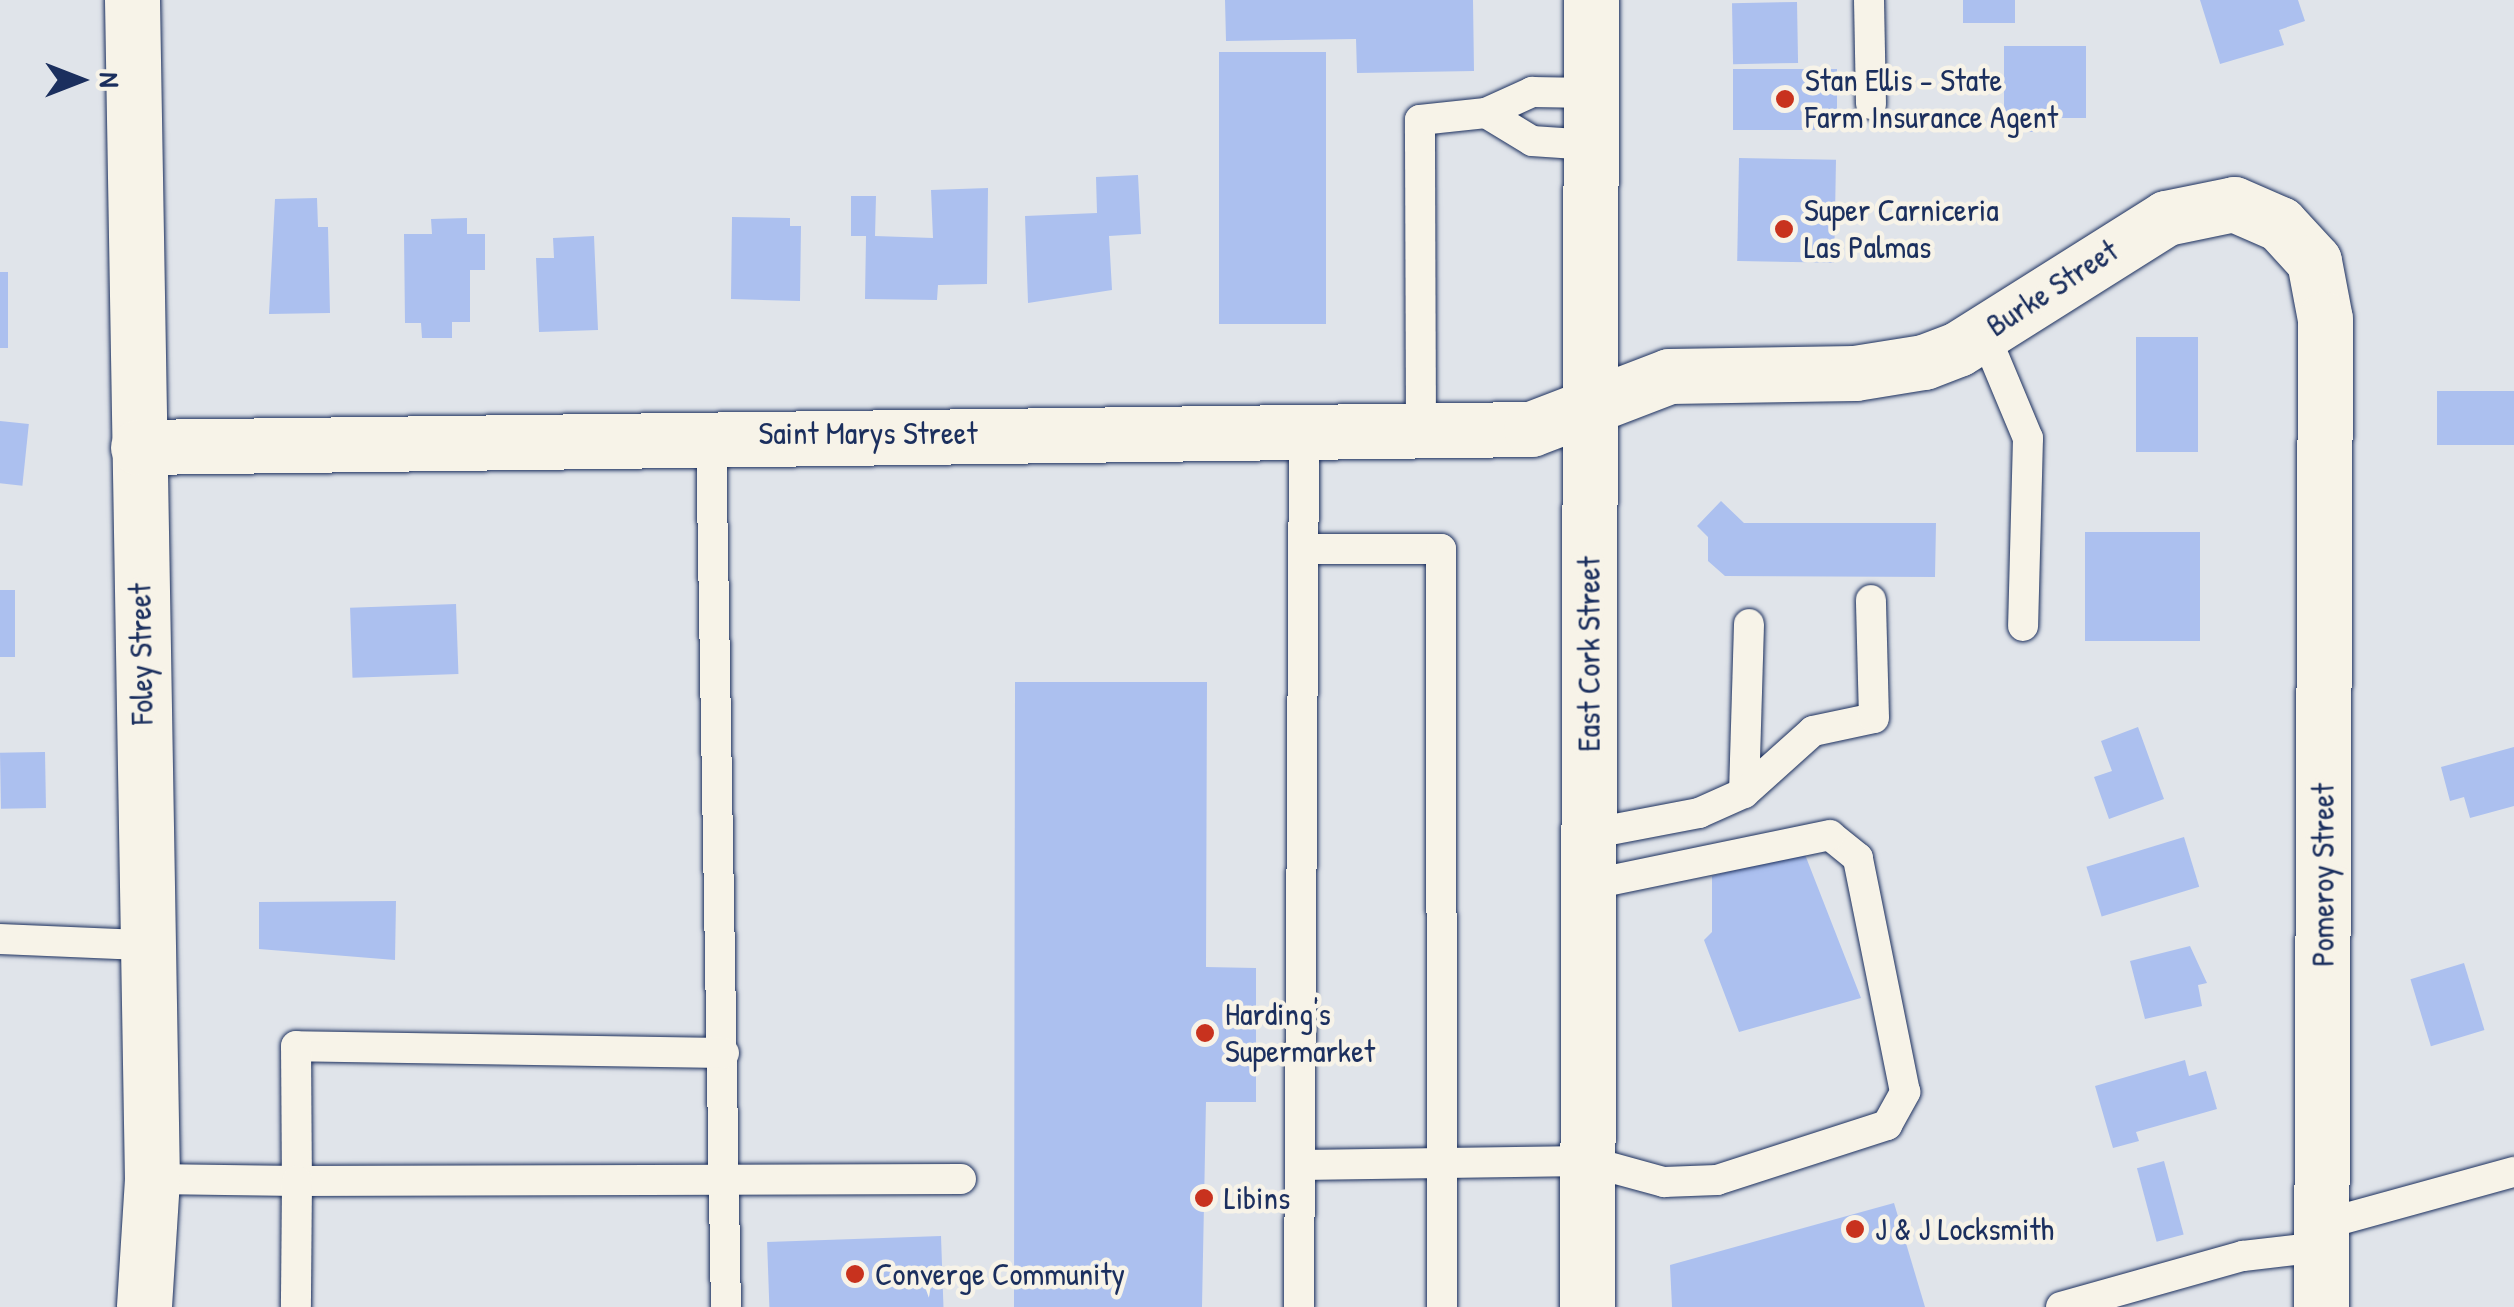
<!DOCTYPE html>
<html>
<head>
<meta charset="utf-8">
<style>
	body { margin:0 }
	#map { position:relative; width:2514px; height:1307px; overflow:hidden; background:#e0e4ea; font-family:"Patrick Hand",sans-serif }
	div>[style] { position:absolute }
	.building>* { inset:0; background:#acc0ef; transform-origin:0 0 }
	.roads { filter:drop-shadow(0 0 2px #1b2f5e) drop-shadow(0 0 2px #1b2f5e) }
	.service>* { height:30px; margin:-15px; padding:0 15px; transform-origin:15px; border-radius:15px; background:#f7f3e8 }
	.minor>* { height:55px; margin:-27.5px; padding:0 27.5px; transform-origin:27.5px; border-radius:27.5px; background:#f7f3e8 }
	.tertiary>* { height:55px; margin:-27.5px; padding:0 27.5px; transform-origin:27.5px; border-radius:27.5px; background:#f7f3e8 }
	.dots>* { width:28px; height:28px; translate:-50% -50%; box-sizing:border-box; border:5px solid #f7f3e8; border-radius:50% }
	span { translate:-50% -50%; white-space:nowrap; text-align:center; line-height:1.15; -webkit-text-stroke:9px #f7f3e8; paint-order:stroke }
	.poi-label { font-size:32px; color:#1b2f5e }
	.left { translate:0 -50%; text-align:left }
	.street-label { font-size:32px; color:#1b2f5e }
	.north { position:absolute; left:30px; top:30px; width:100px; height:100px; -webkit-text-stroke:8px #f7f3e8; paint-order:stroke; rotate:90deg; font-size:28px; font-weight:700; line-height:40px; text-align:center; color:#1b2f5e }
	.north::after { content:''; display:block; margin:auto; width:35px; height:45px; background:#1b2f5e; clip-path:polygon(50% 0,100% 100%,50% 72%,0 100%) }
</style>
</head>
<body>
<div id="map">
	<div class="building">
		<div style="clip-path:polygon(1225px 0,1473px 0,1474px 71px,1357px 73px,1356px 39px,1226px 41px)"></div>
		<div style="left:1963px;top:0;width:52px;height:23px"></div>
		<div style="clip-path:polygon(2200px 0,2298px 0,2305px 21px,2279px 30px,2284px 45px,2220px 64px)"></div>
		<div style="left:1797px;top:2px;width:61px;height:65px;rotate:89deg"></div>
		<div style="clip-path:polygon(2004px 46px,2086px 46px,2086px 118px,2034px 118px,2034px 132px,2004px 132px)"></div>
		<div style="left:1219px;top:52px;width:107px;height:272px"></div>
		<div style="left:1733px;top:69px;width:104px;height:61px"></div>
		<div style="left:1739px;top:158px;width:97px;height:103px;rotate:1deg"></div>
		<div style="clip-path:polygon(1138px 175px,1141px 234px,1109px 236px,1112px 290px,1028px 303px,1025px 216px,1097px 213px,1096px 177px)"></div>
		<div style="clip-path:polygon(988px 188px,987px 284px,938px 285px,937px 300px,865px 299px,866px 236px,851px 236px,851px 196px,876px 196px,875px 236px,933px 238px,931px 190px)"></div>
		<div style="clip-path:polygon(317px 198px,318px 227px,328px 227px,330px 313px,269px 314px,275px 199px)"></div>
		<div style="clip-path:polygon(732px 217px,790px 218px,790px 226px,801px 226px,800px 301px,731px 299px)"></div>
		<div style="clip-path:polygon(467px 218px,467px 234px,485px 234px,485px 270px,470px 270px,470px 322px,452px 322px,452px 338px,422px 338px,421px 323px,405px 323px,404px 234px,432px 234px,431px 219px)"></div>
		<div style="clip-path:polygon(594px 236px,598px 330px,539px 332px,536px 258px,554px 258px,553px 238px)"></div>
		<div style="left:0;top:272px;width:8px;height:76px"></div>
		<div style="left:2136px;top:337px;width:62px;height:115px"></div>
		<div style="left:2514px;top:391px;width:54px;height:77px;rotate:90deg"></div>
		<div style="left:0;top:421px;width:29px;height:62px;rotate:6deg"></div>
		<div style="clip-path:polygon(1721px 501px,1744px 523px,1936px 523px,1935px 577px,1725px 576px,1708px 561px,1708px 537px,1697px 526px)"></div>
		<div style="left:2085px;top:532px;width:115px;height:109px"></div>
		<div style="left:0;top:590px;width:15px;height:67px"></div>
		<div style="left:456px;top:604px;width:70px;height:106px;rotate:88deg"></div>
		<div style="clip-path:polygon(1015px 682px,1207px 682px,1206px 967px,1256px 968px,1256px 1102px,1206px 1102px,1202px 1307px,1014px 1307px)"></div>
		<div style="clip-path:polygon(2138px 727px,2164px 799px,2109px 819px,2094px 777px,2112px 771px,2101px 741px)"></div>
		<div style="clip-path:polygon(2514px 747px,2514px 806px,2470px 818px,2464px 797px,2450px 801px,2441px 767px)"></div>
		<div style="left:45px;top:752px;width:56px;height:45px;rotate:89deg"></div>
		<div style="left:2184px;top:837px;width:52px;height:102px;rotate:73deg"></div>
		<div style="clip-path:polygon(1804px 852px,1861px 998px,1739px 1032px,1704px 940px,1712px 932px,1712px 876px)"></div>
		<div style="clip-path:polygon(396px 901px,395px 960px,259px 949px,259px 902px)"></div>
		<div style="clip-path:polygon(2190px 946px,2207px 983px,2198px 985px,2202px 1006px,2145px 1019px,2130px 961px)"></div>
		<div style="left:2464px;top:963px;width:70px;height:56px;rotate:73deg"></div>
		<div style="clip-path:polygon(2185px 1060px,2189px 1076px,2206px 1071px,2217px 1109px,2136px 1132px,2139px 1141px,2113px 1148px,2095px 1086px)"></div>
		<div style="left:2164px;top:1161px;width:76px;height:28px;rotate:75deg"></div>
		<div style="clip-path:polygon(1894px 1203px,1925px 1307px,1672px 1307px,1670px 1265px)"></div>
		<div style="left:941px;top:1236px;width:71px;height:174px;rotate:88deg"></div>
	</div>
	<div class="roads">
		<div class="service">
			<div style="left:1869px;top:0;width:104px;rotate:88.9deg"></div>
			<div style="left:1486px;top:113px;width:54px;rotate:31.3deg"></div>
			<div style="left:1532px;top:141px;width:59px;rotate:3.9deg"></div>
			<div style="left:1984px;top:333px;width:114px;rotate:67.3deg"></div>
			<div style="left:2028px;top:438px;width:188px;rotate:91.5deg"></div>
			<div style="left:1421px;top:428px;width:308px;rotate:-90.2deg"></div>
			<div style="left:1420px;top:120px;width:66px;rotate:-6.1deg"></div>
			<div style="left:1486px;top:113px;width:51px;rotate:-24.5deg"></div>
			<div style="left:1532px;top:92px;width:59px;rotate:1deg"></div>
			<div style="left:711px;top:434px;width:873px;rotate:89.02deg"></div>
			<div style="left:1304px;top:549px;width:137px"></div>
			<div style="left:1441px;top:549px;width:758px;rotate:89.92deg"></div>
			<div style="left:1744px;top:793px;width:169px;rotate:-88.3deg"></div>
			<div style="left:1589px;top:834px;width:112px;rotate:-10.8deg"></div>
			<div style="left:1699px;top:813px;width:49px;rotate:-24deg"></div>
			<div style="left:1744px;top:793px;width:93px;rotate:-41.9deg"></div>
			<div style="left:1813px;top:731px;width:62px;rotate:-12deg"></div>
			<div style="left:1874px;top:718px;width:118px;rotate:-91.5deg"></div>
			<div style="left:0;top:939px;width:144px;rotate:2.4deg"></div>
			<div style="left:724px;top:1053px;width:428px;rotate:-179.1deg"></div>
			<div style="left:296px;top:1046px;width:135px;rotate:89.6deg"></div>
			<div style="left:297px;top:1181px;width:664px;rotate:-0.17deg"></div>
			<div style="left:1300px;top:1165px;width:287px;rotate:-0.8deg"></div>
			<div style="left:1587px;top:1161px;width:80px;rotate:15.3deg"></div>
			<div style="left:1664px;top:1182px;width:53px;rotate:-2.2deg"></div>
			<div style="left:1717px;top:1180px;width:179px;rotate:-17.9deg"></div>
			<div style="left:1887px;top:1125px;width:38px;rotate:-61deg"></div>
			<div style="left:1905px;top:1092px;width:239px;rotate:-101.4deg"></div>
			<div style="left:1858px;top:858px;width:36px;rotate:-141deg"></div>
			<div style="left:1830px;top:835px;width:246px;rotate:168.3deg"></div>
			<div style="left:152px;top:1179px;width:145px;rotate:0.8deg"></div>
			<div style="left:297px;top:1181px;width:126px;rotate:90.5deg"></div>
			<div style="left:2321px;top:1225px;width:200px;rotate:-15.4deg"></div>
			<div style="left:1299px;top:1307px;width:876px;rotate:-89.67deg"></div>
			<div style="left:2061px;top:1307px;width:189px;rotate:-15.7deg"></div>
			<div style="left:2243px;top:1256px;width:79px;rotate:-6.6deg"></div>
		</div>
		<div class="minor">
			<div style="left:132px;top:0;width:1179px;rotate:89.03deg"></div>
			<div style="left:152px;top:1179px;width:128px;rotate:93.6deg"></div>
			<div style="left:138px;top:447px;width:1393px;rotate:-0.74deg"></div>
			<div style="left:1531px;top:429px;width:148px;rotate:-21deg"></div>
			<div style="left:1669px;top:376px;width:186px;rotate:-0.9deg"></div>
			<div style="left:1855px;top:373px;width:70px;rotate:-9.1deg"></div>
			<div style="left:1924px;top:362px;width:36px;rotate:-21deg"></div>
			<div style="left:1958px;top:349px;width:246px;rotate:-32.2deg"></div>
			<div style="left:2166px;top:218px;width:69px;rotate:-11.6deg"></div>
			<div style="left:2234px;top:204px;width:50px;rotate:23.5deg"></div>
			<div style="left:2280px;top:224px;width:50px;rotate:47.4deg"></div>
			<div style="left:2314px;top:261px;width:59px;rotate:79.3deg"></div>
			<div style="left:2325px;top:319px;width:988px;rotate:90.23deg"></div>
		</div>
		<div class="tertiary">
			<div style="left:1587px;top:1307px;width:1307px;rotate:-89.82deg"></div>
		</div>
	</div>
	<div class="dots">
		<div style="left:1785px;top:99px;background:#c8321e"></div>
		<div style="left:1784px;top:229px;background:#c8321e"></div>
		<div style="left:1205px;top:1033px;background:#c8321e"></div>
		<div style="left:1204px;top:1198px;background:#c8321e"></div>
		<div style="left:1855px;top:1229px;background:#c8321e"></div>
		<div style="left:855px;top:1274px;background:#c8321e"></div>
	</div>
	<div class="poi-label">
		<span class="left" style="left:1805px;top:99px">Stan Ellis - State<br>Farm Insurance Agent</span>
		<span class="left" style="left:1804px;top:229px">Super Carniceria<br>Las Palmas</span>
		<span class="left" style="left:1225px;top:1033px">Harding's<br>Supermarket</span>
		<span class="left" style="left:1224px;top:1198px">Libins</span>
		<span class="left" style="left:1875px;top:1229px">J &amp; J Locksmith</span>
		<span class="left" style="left:875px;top:1274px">Converge Community</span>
	</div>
	<div class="street-label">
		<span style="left:2052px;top:288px;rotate:-33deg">Burke Street</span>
		<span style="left:868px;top:433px">Saint Marys Street</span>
		<span style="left:141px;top:654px;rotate:-91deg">Foley Street</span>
		<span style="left:1589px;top:654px;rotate:-90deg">East Cork Street</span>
		<span style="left:2323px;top:875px;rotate:-90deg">Pomeroy Street</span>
	</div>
	<div class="north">N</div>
</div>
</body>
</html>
